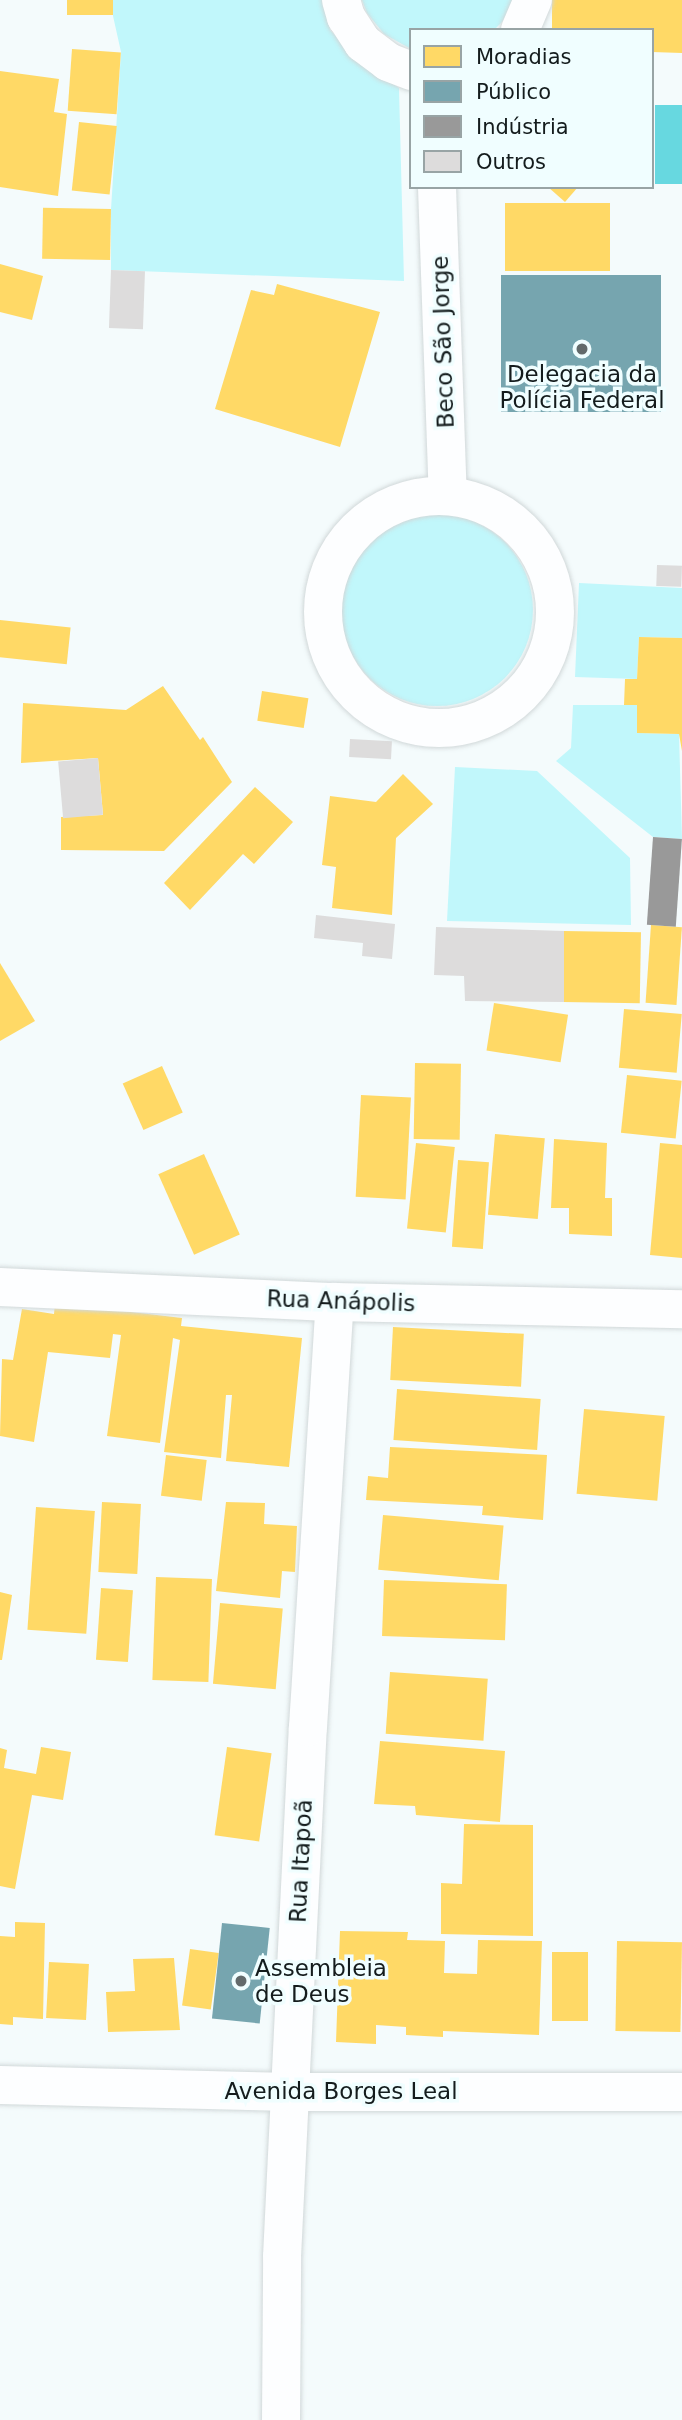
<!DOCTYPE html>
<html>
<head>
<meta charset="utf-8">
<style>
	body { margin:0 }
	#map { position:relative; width:682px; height:2420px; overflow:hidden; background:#f4fbfc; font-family:"DejaVu Sans",sans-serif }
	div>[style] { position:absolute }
	.green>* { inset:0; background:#c1f7fb }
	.round { border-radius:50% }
	.water>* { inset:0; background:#67d8e0; transform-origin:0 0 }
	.homes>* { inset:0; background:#ffd966; transform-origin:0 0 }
	.public>* { inset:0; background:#76a5af; transform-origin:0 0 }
	.industry>* { inset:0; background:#999; transform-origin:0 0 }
	.building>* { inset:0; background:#dddcdc; transform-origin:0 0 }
	.roads { filter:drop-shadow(0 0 2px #d1d8d9) drop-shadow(0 0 2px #d1d8d9) }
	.street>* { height:38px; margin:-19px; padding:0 19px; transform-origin:19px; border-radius:19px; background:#fdfeff }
	.street>.ring { margin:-19px; padding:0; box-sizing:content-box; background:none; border:38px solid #fdfeff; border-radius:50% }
	.secondary>* { height:38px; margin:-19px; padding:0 19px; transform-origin:19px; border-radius:19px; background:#fdfeff }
	.dots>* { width:19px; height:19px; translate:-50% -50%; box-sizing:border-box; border:4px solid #f0feff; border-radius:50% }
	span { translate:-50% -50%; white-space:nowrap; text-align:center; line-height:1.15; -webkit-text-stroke:7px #f0feff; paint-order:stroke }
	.street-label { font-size:23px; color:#141c1d }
	.poi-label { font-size:23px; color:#141c1d }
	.left { translate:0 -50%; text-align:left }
	.legend { position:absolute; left:409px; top:28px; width:245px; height:161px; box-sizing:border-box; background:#f0feff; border:2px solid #98a4a5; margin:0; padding:9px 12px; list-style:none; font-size:21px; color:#141c1d }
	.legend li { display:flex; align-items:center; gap:14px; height:35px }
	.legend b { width:35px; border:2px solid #98a4a5 }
</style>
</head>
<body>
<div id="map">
	<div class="green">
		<div style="clip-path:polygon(113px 0,327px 0,330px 30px,361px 62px,399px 88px,404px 281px,111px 270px,111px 209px,121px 52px,113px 16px)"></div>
		<div style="clip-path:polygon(362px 0,514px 0,503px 21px,494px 30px,411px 30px,411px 49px,384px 34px,367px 13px)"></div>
		<div class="round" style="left:341px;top:514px;width:192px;height:192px"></div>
		<div style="clip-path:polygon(579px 583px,682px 588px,682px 638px,639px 637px,637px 679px,575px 677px)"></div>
		<div style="clip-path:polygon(573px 705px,637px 705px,637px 733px,679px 734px,682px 839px,653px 837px,556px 761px,571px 748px)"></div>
		<div style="clip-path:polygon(455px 767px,537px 771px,630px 858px,631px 925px,447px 921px)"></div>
	</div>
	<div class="water">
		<div style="left:655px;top:105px;width:27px;height:79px"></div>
	</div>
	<div class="homes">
		<div style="left:67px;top:0;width:46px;height:15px"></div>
		<div style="clip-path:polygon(552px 0,682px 0,682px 53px,652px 52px,652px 30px,552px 30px)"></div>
		<div style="left:72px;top:49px;width:49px;height:62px;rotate:4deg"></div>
		<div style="clip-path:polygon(0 71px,59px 79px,54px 112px,67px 114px,58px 196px,0 187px)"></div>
		<div style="left:79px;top:122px;width:38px;height:69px;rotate:6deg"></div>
		<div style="clip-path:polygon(548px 187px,578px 187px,565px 202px)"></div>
		<div style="left:610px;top:203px;width:68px;height:105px;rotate:90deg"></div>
		<div style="left:111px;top:209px;width:51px;height:68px;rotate:91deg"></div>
		<div style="clip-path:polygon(0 264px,43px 276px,32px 320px,0 312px)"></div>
		<div style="clip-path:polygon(277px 284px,380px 312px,340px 447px,215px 409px,251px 290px,274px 295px)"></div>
		<div style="left:0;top:620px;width:71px;height:37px;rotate:6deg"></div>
		<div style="clip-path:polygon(639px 637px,682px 638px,682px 751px,679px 734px,637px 733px,637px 705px,624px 705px,625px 679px,637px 679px)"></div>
		<div style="clip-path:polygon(163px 686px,200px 740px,203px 737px,232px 782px,164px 851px,61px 850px,61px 817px,103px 815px,98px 758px,21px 763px,23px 703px,126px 710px)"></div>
		<div style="left:262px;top:691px;width:47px;height:30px;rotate:9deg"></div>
		<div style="clip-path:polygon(403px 774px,433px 804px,396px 838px,392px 915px,332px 908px,336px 867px,322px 865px,330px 796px,376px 802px)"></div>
		<div style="clip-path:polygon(255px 787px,293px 822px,254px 864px,243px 854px,190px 910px,164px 883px)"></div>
		<div style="left:651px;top:925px;width:31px;height:78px;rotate:4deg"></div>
		<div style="left:564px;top:931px;width:77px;height:71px;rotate:1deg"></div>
		<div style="clip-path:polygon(0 963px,35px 1021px,0 1041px)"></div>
		<div style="left:494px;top:1003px;width:75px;height:48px;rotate:9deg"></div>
		<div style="left:624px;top:1009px;width:58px;height:59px;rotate:5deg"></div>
		<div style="left:415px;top:1063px;width:46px;height:76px;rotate:1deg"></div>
		<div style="left:162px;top:1066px;width:51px;height:43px;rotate:66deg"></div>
		<div style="left:627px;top:1075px;width:55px;height:58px;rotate:6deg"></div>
		<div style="left:361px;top:1095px;width:50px;height:102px;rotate:3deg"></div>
		<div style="left:495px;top:1134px;width:50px;height:81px;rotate:5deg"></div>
		<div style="clip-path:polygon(554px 1139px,607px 1143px,605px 1198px,612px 1198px,612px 1236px,569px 1234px,569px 1208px,551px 1208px)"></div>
		<div style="left:416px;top:1143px;width:39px;height:86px;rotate:6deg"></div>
		<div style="clip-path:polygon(660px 1143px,682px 1145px,682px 1258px,650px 1255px)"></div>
		<div style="left:204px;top:1154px;width:88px;height:50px;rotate:66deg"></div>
		<div style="left:458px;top:1160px;width:31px;height:87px;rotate:4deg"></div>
		<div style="clip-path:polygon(55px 1303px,182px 1318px,181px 1326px,302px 1338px,289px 1467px,226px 1461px,232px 1395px,226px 1395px,221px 1458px,164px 1452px,180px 1340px,173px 1338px,160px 1443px,107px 1436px,121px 1335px,113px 1334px,110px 1358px,48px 1352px,34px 1442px,0 1436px,2px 1359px,13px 1360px,22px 1309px,54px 1314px)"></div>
		<div style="left:393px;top:1327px;width:131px;height:53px;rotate:3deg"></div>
		<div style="left:397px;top:1389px;width:144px;height:51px;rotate:4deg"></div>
		<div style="left:584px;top:1409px;width:81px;height:85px;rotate:5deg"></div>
		<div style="clip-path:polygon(390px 1447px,547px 1455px,543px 1520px,482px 1515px,483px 1506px,366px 1500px,368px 1476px,388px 1478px)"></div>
		<div style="left:166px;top:1455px;width:41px;height:41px;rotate:7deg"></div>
		<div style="left:102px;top:1502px;width:39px;height:70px;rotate:3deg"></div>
		<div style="clip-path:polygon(226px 1502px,265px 1503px,264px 1524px,297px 1526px,295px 1572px,282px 1571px,280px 1598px,216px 1591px)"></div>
		<div style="left:36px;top:1507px;width:59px;height:123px;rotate:4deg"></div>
		<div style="left:383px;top:1515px;width:121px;height:55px;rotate:5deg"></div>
		<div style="left:156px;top:1577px;width:56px;height:103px;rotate:2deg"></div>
		<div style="left:384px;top:1580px;width:123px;height:56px;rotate:2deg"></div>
		<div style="left:101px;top:1588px;width:32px;height:72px;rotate:4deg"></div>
		<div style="clip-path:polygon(0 1592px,12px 1595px,2px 1660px,0 1660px)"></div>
		<div style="left:220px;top:1603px;width:63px;height:81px;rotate:5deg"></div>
		<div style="left:390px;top:1672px;width:98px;height:62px;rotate:4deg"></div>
		<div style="clip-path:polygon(380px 1741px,505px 1751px,500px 1822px,416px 1815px,415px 1806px,374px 1804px)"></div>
		<div style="clip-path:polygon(41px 1747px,71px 1752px,63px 1800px,32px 1795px,15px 1889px,0 1886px,0 1748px,7px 1750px,4px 1768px,36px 1774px)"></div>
		<div style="left:227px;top:1747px;width:45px;height:89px;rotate:8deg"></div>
		<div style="clip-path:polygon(464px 1824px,533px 1825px,533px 1936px,441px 1934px,441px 1883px,462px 1884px)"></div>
		<div style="clip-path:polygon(15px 1922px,45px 1923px,43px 2019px,13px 2017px,13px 2025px,0 2024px,0 1936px,15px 1937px)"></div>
		<div style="clip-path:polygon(340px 1931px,408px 1932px,407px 1940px,445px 1941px,444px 1973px,477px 1974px,478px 1940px,542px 1941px,539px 2035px,443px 2031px,443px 2037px,406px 2035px,406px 2027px,376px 2025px,376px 2044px,336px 2042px)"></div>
		<div style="left:617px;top:1941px;width:65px;height:90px;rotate:1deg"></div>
		<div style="left:190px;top:1949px;width:29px;height:57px;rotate:8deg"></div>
		<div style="left:552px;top:1952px;width:36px;height:69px"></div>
		<div style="clip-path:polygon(174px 1958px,180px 2030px,108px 2032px,106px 1992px,135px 1991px,133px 1959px)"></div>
		<div style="left:49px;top:1962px;width:40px;height:56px;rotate:3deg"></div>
	</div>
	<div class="public">
		<div style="left:501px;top:275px;width:160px;height:137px"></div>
		<div style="left:222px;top:1923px;width:48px;height:96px;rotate:6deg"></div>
	</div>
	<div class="industry">
		<div style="left:653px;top:837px;width:29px;height:88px;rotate:4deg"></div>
	</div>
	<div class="building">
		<div style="left:111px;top:270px;width:34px;height:58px;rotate:2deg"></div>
		<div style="left:657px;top:565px;width:25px;height:21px;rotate:2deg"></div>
		<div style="left:350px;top:739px;width:42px;height:18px;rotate:3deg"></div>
		<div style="left:98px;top:758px;width:57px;height:40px;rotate:85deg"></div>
		<div style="clip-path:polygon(316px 915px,395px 924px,392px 959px,362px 956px,363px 943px,314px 938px)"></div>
		<div style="clip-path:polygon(436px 927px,564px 931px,564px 1002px,465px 1001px,464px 976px,434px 975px)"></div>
	</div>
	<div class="roads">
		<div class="street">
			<div style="left:341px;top:0;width:18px;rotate:74deg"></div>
			<div style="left:346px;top:17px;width:31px;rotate:57deg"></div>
			<div style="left:363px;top:43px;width:31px;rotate:37deg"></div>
			<div style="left:388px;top:62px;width:25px;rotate:21deg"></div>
			<div style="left:520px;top:30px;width:33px;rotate:-67deg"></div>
			<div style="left:437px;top:187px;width:309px;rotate:88deg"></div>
			<div class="ring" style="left:323px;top:496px;width:194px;height:194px"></div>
			<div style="left:0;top:1287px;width:335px;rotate:2.6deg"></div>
			<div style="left:335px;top:1302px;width:347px;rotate:1.2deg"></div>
			<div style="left:281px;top:2420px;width:163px;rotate:-89.6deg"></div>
			<div style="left:282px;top:2257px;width:165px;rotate:-87.2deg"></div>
			<div style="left:290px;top:2092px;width:365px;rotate:-87.2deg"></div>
			<div style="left:308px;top:1727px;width:426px;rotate:-86.4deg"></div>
		</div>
		<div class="secondary">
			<div style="left:0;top:2085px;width:290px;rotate:1.4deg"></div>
			<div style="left:290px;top:2092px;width:392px"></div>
		</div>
	</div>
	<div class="dots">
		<div style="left:582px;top:349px;background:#626a6b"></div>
		<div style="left:241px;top:1981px;background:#626a6b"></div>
	</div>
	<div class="street-label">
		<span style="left:443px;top:342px;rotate:-92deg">Beco São Jorge</span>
		<span style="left:341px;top:1301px;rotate:2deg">Rua Anápolis</span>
		<span style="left:301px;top:1861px;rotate:-87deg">Rua Itapoã</span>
		<span style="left:341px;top:2091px">Avenida Borges Leal</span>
	</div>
	<div class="poi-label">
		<span style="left:582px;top:387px">Delegacia da<br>Polícia Federal</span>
		<span class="left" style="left:255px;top:1981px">Assembleia<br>de Deus</span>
	</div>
	<ul class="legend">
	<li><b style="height:19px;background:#ffd966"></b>Moradias</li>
	<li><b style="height:19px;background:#76a5af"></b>Público</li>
	<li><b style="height:19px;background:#999"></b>Indústria</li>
	<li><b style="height:19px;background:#dddcdc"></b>Outros</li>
	</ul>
</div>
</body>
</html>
